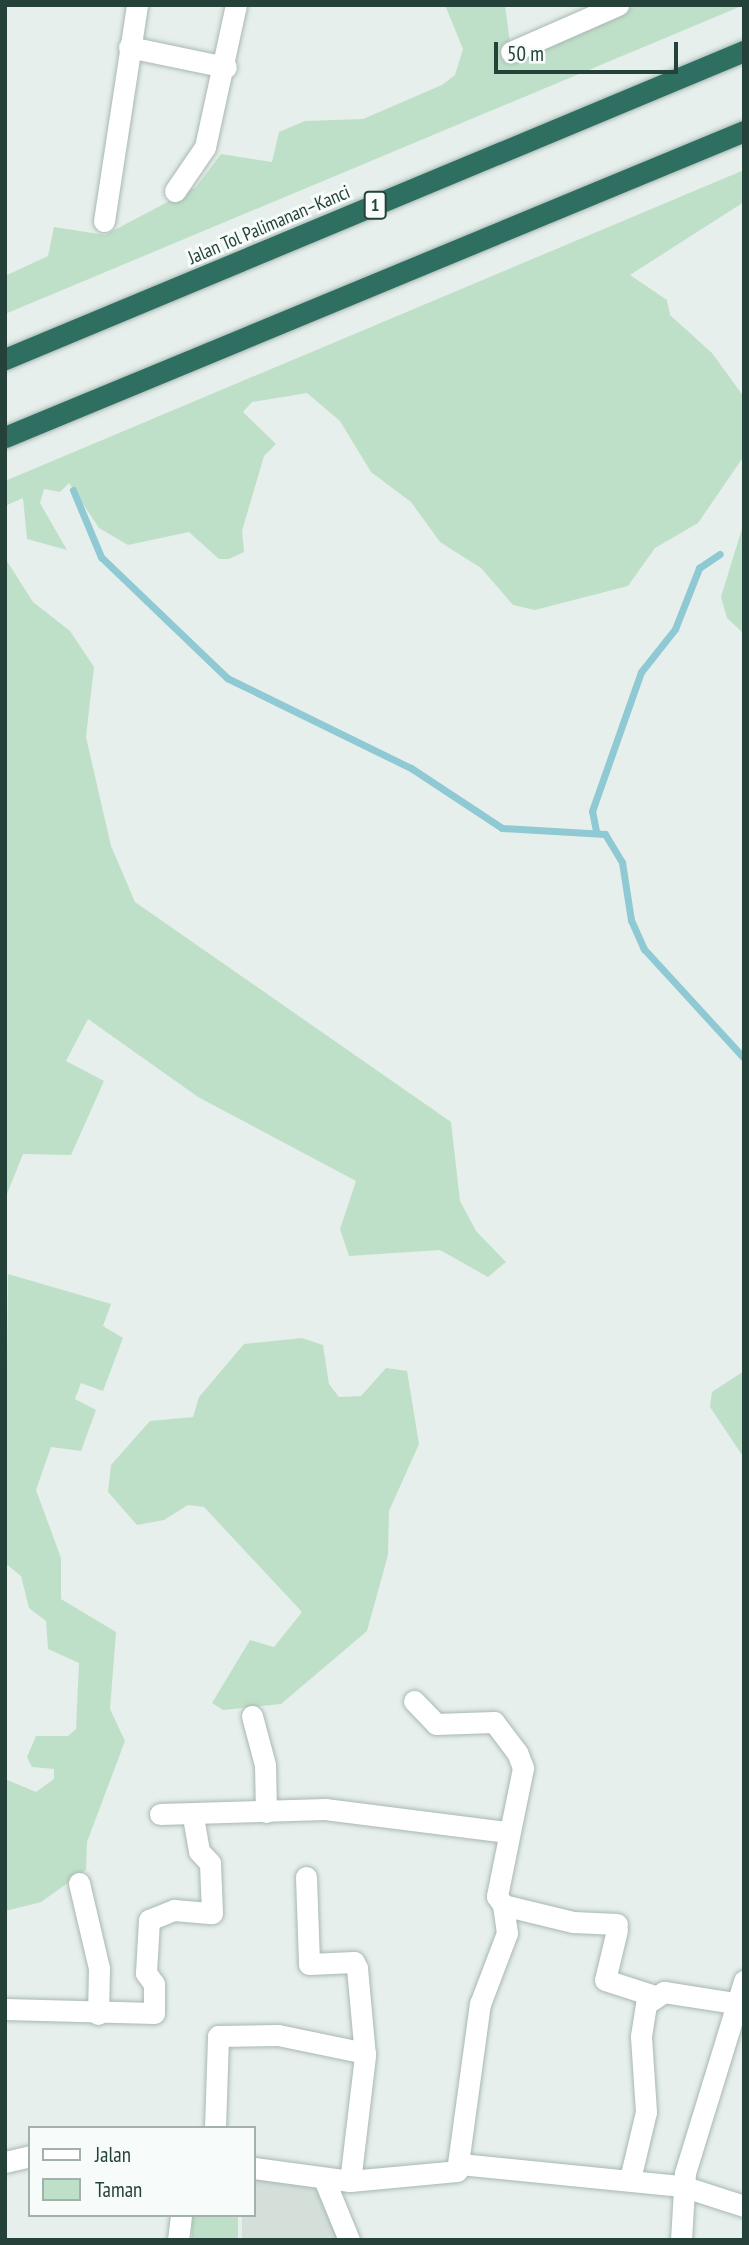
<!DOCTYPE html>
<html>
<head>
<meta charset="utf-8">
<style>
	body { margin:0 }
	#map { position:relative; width:749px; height:2245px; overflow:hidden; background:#e6efeb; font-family:"PT Sans Narrow",sans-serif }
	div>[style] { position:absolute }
	.built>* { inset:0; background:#d4dfda }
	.green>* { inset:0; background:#bfe0c8; transform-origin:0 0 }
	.stream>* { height:7px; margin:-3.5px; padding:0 3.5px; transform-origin:3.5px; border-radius:3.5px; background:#8ec9d4 }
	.roads { filter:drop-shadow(0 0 2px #a8b8b2) drop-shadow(0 0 2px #a8b8b2) }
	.street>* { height:21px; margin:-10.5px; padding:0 10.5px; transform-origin:10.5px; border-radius:10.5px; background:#fff }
	.highway>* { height:21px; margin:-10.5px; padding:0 10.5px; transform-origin:10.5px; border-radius:10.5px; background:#2f6f62 }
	span { translate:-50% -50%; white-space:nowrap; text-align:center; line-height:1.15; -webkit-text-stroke:6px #f7fbf9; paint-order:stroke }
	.shield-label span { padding:2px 5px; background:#f7fbf9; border:2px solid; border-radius:5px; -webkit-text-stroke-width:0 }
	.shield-label { font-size:18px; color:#24423a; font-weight:700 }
	.street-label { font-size:19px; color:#24423a }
	.frame { position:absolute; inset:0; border:7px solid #24423a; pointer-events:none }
	.legend { position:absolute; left:28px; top:2126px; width:228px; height:91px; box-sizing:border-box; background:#f7fbf9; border:2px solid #a3b1ad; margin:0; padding:9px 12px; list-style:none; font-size:21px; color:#24423a }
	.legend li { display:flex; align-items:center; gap:14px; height:35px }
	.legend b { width:35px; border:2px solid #a3b1ad }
	.scale { position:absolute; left:494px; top:42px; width:184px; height:32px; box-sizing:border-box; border:4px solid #24423a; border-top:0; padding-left:9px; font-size:21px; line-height:24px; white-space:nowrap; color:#24423a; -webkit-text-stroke:5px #f7fbf9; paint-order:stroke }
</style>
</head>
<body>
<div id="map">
	<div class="built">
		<div style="clip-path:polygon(254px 2174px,312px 2179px,339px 2240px,242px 2240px,242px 2215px,254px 2215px)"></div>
	</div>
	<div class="green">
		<div style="clip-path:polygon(445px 5px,505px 5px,512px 58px,638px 5px,744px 5px,5px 314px,5px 276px,48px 256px,54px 227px,105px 235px,196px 187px,221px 154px,272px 162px,279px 132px,305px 121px,363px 119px,442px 85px,455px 75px,463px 49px)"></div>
		<div style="clip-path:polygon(744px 170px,744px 202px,630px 275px,667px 300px,670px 315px,712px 353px,744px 397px,744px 456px,698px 523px,655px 548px,628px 586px,535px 610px,513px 605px,481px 568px,440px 542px,411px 502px,371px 472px,340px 421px,307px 393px,252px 402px,243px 412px,276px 444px,264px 456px,242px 531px,244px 552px,229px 559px,219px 559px,189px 532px,128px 545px,99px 528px,69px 483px,60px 492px,44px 489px,40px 503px,67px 550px,27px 539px,23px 498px,5px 506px,5px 481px)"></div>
		<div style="clip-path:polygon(744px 522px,744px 634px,727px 618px,721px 597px)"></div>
		<div style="clip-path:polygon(5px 558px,33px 602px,70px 631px,94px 667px,86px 737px,111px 846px,135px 902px,451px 1122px,460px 1201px,476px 1231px,506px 1262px,488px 1277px,440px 1250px,349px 1256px,340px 1229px,356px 1181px,198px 1097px,88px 1019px,66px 1061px,104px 1081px,71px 1155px,23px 1154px,5px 1199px)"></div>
		<div style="clip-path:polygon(8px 1274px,111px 1304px,103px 1326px,123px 1338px,103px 1391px,81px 1383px,75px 1399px,96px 1410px,81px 1451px,51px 1447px,36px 1490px,61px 1558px,61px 1599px,116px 1632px,110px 1709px,125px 1741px,87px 1842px,86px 1870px,41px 1902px,5px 1911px,5px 1779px,36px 1792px,54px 1779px,54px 1769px,32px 1767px,27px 1757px,36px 1736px,68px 1736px,76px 1729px,79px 1663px,48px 1649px,46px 1621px,29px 1608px,21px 1576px,5px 1563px)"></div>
		<div style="clip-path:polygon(302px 1338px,323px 1345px,329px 1384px,339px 1397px,361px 1396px,386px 1368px,407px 1371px,419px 1444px,389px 1511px,388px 1555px,367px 1631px,281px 1704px,223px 1710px,212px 1703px,250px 1640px,274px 1647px,302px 1612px,204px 1507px,188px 1505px,164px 1520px,137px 1525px,108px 1492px,111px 1465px,150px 1421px,193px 1417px,199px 1397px,244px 1344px)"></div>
		<div style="clip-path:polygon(744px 1371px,744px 1458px,710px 1407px,712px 1392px)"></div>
		<div style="left:192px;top:2215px;width:46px;height:25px"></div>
	</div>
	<div class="stream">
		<div style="left:73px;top:490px;width:73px;rotate:67.3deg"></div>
		<div style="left:101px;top:557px;width:175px;rotate:43.8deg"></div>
		<div style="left:227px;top:678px;width:205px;rotate:26.1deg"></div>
		<div style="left:411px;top:768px;width:109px;rotate:33.4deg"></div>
		<div style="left:502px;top:828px;width:103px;rotate:3.3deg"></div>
		<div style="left:605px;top:834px;width:33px;rotate:59deg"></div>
		<div style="left:622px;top:862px;width:59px;rotate:81.2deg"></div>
		<div style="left:631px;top:920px;width:32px;rotate:66deg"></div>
		<div style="left:644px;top:949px;width:148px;rotate:47.5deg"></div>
		<div style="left:596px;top:831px;width:20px;rotate:-101deg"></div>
		<div style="left:592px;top:811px;width:147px;rotate:-70.6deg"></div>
		<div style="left:641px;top:672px;width:55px;rotate:-51.7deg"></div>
		<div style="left:675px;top:629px;width:66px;rotate:-68.5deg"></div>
		<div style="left:699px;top:568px;width:25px;rotate:-34deg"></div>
	</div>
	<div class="roads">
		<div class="street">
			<div style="left:129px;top:47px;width:99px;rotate:11.7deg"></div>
			<div style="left:511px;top:52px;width:117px;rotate:-23.7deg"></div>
			<div style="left:175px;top:191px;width:53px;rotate:-55.7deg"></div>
			<div style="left:205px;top:147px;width:145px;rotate:-77.7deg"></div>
			<div style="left:104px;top:221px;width:219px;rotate:-81.3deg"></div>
			<div style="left:414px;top:1701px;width:32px;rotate:46deg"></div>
			<div style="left:436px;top:1724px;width:58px;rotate:-2deg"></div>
			<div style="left:494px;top:1722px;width:38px;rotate:53deg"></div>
			<div style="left:517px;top:1752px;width:17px;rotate:69deg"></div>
			<div style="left:523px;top:1768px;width:131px;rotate:101.5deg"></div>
			<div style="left:497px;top:1896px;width:11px;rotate:56deg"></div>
			<div style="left:503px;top:1905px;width:72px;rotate:13.7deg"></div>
			<div style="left:573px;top:1922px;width:44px;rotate:2.6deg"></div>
			<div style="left:252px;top:1716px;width:51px;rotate:75.1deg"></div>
			<div style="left:265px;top:1765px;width:47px;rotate:88.8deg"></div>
			<div style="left:160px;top:1814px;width:165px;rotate:-1.7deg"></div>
			<div style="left:325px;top:1809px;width:184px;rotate:7.2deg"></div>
			<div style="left:306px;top:1877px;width:87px;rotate:88deg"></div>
			<div style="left:309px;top:1964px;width:45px;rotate:-2.5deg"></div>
			<div style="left:354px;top:1962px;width:7px;rotate:63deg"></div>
			<div style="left:357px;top:1968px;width:88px;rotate:84.8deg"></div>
			<div style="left:365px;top:2056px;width:126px;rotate:96.8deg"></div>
			<div style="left:79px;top:1883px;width:87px;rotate:76.8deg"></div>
			<div style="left:99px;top:1968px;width:46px;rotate:91.2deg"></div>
			<div style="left:617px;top:1930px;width:51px;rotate:103.5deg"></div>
			<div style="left:605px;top:1980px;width:49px;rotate:17.7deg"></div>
			<div style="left:5px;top:2009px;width:149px;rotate:1.5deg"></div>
			<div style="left:154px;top:2013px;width:29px;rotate:-90deg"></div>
			<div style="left:154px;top:1984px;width:14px;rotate:-126deg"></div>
			<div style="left:146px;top:1973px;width:53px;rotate:-86.8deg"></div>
			<div style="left:149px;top:1920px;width:27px;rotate:-22deg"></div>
			<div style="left:174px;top:1910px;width:38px;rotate:5deg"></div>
			<div style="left:212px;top:1913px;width:50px;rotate:-92.3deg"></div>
			<div style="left:210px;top:1863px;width:16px;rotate:-133deg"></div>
			<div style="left:199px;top:1851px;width:35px;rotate:-100deg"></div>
			<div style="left:215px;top:2128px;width:92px;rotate:-88.1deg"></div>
			<div style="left:218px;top:2036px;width:60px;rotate:-1deg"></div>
			<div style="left:278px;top:2035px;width:89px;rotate:11.7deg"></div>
			<div style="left:5px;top:2162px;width:26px;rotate:-13deg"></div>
			<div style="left:460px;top:2164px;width:223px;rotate:5.7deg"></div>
			<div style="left:682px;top:2186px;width:65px;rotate:17.9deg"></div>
			<div style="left:254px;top:2168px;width:97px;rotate:7.7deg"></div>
			<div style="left:350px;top:2181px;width:107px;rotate:-5.3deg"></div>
			<div style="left:457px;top:2171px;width:169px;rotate:-82.2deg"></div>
			<div style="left:480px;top:2004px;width:76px;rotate:-69.2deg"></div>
			<div style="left:507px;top:1933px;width:28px;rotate:-98deg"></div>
			<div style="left:324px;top:2179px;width:66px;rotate:67.7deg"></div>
			<div style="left:630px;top:2179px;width:69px;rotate:-76.6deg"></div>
			<div style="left:646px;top:2112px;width:76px;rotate:-93.8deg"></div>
			<div style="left:641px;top:2036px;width:32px;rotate:-81deg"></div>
			<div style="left:646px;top:2004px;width:22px;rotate:-34deg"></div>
			<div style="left:664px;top:1992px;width:72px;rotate:8.8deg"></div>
			<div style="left:178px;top:2240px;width:25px;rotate:-83deg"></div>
			<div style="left:681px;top:2240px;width:67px;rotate:-86.6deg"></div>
			<div style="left:685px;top:2173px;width:201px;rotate:-72.9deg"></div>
		</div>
		<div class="highway">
			<div style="left:5px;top:359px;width:801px;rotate:-22.63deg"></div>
			<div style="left:5px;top:437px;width:800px;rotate:-22.49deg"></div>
		</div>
	</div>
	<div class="shield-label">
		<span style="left:375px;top:205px">1</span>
	</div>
	<div class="street-label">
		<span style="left:269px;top:225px;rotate:-23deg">Jalan Tol Palimanan–Kanci</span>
	</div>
	<div class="frame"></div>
	<ul class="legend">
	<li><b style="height:9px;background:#fff"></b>Jalan</li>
	<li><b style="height:19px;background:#bfe0c8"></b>Taman</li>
	</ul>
	<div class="scale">50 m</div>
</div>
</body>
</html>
